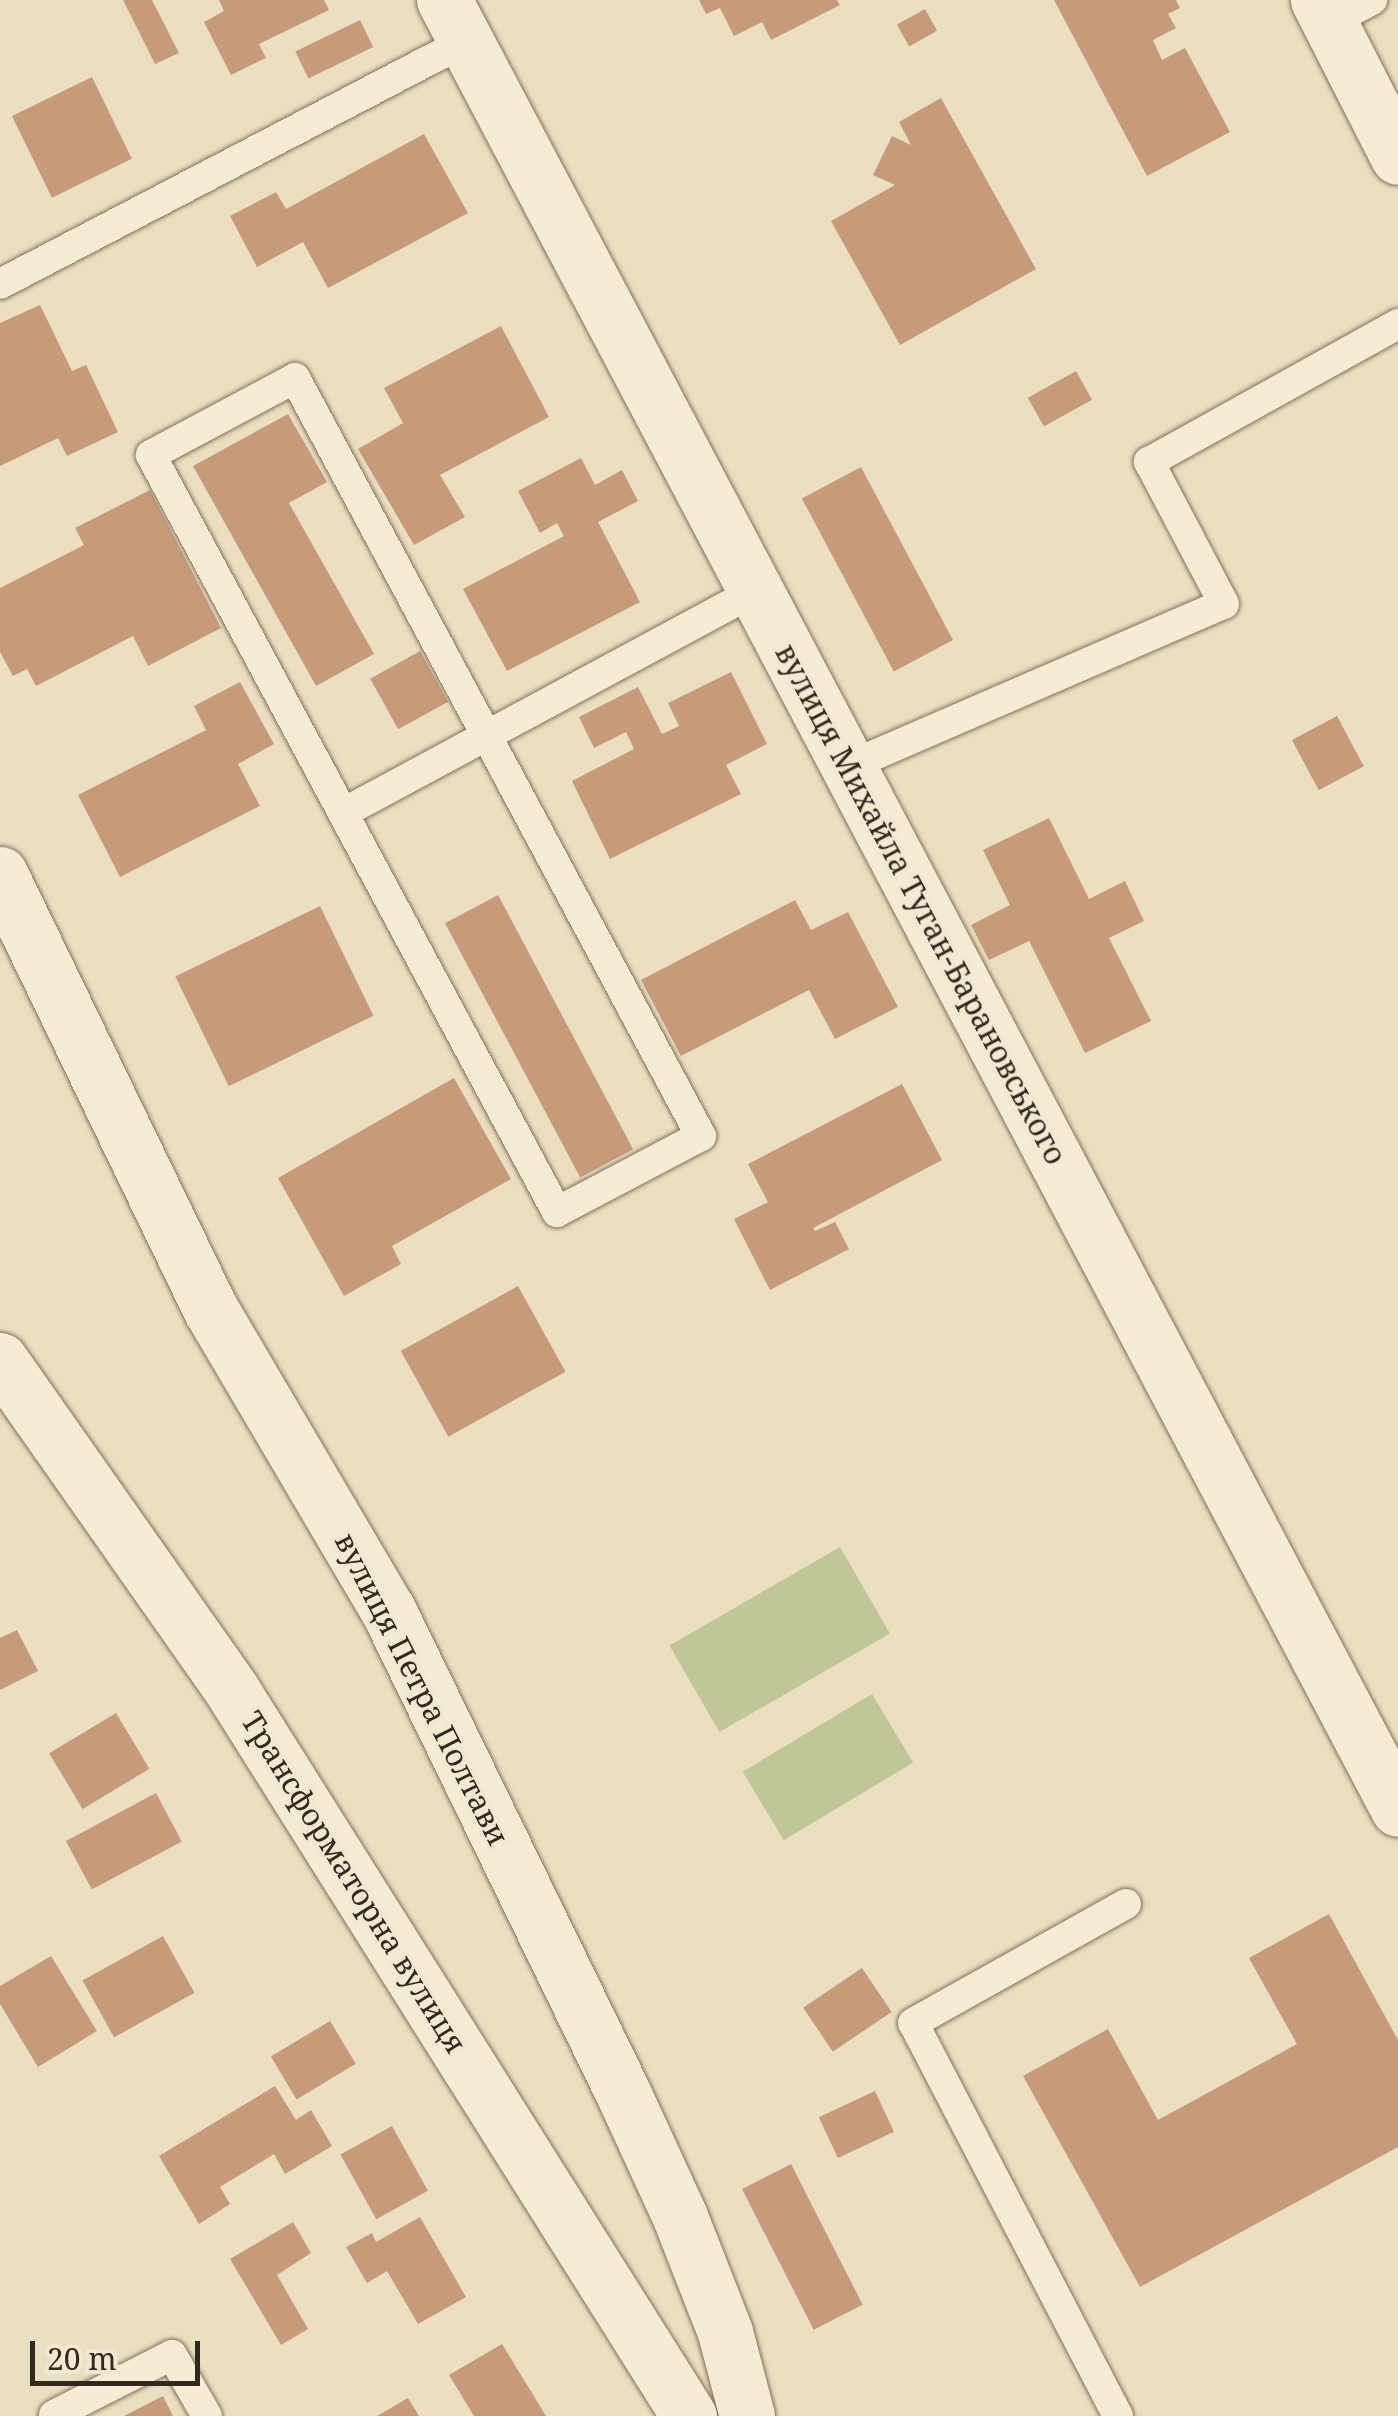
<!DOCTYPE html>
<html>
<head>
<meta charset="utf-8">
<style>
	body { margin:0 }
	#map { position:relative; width:1398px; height:2416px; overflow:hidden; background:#eadfc1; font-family:"Noto Serif",serif }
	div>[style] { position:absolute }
	.green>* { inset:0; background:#c0c796; transform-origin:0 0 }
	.building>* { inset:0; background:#c69b7a; transform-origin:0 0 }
	.roads { filter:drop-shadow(0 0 2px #82715a) drop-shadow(0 0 2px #82715a) }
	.lane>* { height:30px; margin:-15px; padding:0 15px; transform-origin:15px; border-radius:15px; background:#f6ecd4 }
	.street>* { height:55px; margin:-27.5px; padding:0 27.5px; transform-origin:27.5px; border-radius:27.5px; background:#f6ecd4 }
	span { translate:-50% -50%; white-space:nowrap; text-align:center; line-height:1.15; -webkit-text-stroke:8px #f2e9d0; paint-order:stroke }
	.street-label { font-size:30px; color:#33281d }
	.scale { position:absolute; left:30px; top:2341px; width:170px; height:45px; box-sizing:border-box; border:5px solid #33281d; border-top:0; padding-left:12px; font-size:30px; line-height:35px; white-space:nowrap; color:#33281d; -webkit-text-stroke:8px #f2e9d0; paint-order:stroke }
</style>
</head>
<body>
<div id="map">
	<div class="green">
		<div style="left:840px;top:1547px;width:100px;height:197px;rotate:60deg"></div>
		<div style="left:872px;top:1694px;width:80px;height:151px;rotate:59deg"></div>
	</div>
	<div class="building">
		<div style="clip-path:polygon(123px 0,152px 0,179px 53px,155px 64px)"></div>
		<div style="clip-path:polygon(219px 0,324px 0,329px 10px,259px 44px,266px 58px,231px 75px,204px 22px,224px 11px)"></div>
		<div style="clip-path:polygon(699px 0,837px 0,840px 5px,771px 40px,762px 22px,734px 36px,720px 8px,706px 14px)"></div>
		<div style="clip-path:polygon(1054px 0,1176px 0,1180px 8px,1168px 14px,1176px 28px,1153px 40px,1162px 60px,1185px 48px,1230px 132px,1147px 176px)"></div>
		<div style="left:925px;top:9px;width:25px;height:32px;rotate:61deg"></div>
		<div style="left:360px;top:20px;width:30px;height:72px;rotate:64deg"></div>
		<div style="left:92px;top:77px;width:91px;height:89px;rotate:64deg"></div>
		<div style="clip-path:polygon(941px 98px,1036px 269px,900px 345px,831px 221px,895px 185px,873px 175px,892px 136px,911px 145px,899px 122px)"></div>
		<div style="clip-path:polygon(424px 134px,468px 213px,328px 288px,303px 242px,257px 267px,230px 216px,276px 192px,286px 209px)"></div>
		<div style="clip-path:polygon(40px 305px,72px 371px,86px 365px,118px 432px,67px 456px,58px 438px,0 466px,0 323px)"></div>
		<div style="clip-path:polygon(501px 326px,549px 417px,440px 475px,465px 517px,414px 545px,358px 449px,403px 423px,384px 388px)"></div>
		<div style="left:1076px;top:371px;width:33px;height:55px;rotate:61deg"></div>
		<div style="clip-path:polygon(288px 414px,327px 482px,289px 503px,374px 654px,316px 686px,193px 466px)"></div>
		<div style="clip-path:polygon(581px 458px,595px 485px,622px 470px,638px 501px,598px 522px,640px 602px,507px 671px,463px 589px,564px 536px,557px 523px,540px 533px,518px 491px)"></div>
		<div style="left:861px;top:467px;width:196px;height:67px;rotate:62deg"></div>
		<div style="clip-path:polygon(150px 490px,221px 628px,148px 666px,133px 636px,36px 686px,27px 669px,13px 676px,0 652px,0 588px,84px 545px,75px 528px)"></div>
		<div style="left:420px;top:651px;width:58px;height:57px;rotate:61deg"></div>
		<div style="clip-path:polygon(731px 672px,767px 744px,726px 765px,741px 794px,610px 859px,572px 781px,634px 749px,626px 732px,594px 748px,579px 717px,638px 687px,662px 734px,679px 726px,668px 703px)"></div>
		<div style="clip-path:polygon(240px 682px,274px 744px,238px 764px,260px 806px,120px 877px,78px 795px,206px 730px,194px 706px)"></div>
		<div style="left:1337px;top:716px;width:57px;height:51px;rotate:62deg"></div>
		<div style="clip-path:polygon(1049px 818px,1089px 899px,1125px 881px,1144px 921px,1109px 938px,1151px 1021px,1085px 1053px,1029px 941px,989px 960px,971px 925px,1010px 905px,983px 850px)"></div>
		<div style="left:498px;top:895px;width:288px;height:60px;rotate:62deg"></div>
		<div style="clip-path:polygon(795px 900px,811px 930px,848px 912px,898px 1007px,835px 1039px,809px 990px,681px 1056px,641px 980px)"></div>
		<div style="left:320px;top:906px;width:122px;height:161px;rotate:64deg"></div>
		<div style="clip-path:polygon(454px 1078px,511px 1179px,392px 1246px,401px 1264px,344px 1296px,278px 1178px)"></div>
		<div style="clip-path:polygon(902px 1084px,942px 1160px,813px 1228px,815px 1231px,835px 1222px,849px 1249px,770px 1290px,734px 1219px,768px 1202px,748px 1164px)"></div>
		<div style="left:518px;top:1286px;width:98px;height:134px;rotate:61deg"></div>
		<div style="clip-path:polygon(17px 1630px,38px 1671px,0 1690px,0 1638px)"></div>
		<div style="left:116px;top:1713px;width:65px;height:78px;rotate:59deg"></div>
		<div style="left:156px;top:1793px;width:55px;height:102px;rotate:62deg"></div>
		<div style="clip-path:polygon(1329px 1914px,1398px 2040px,1398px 2147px,1140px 2287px,1023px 2076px,1108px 2029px,1158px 2120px,1297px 2044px,1249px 1958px)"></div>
		<div style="left:163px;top:1936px;width:65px;height:92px;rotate:61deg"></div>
		<div style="clip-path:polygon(51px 1956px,97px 2031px,38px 2067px,0 2004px,0 1986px)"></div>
		<div style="left:862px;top:1968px;width:53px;height:71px;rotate:56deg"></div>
		<div style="left:330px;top:2021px;width:50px;height:69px;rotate:59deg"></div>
		<div style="clip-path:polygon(275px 2086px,296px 2120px,311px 2110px,332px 2146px,285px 2174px,274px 2154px,220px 2187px,230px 2204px,199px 2224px,159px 2156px)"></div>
		<div style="left:875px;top:2091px;width:45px;height:62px;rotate:65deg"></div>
		<div style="left:392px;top:2126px;width:74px;height:59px;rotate:61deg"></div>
		<div style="left:791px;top:2164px;width:158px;height:55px;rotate:63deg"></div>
		<div style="clip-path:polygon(420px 2217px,466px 2297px,418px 2324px,387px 2271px,367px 2283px,346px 2247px,372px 2233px,376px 2242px)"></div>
		<div style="clip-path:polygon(293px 2222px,311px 2253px,277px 2275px,308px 2329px,281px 2345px,230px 2259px)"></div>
		<div style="clip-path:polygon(502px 2344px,546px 2416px,474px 2416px,449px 2375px)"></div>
		<div style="clip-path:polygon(163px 2396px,173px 2416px,124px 2416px)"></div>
		<div style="clip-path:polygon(408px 2398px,419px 2416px,377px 2416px)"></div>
	</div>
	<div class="roads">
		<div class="lane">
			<div style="left:1329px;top:23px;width:49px;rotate:-28.1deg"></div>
			<div style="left:0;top:284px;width:526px;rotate:-27.54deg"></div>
			<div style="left:295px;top:378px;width:860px;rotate:61.83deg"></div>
			<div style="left:701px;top:1136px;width:163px;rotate:152.2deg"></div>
			<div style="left:557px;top:1212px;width:859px;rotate:-118.21deg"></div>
			<div style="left:151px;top:455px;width:163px;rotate:-28.1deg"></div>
			<div style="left:849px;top:766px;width:408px;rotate:-23.4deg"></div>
			<div style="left:1224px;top:604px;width:161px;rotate:-117.8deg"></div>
			<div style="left:1149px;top:462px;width:285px;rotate:-29deg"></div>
			<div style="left:343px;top:813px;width:469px;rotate:-28.3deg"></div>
			<div style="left:54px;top:2415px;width:132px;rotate:-27deg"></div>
			<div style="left:172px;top:2355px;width:70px;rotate:60.2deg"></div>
			<div style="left:1118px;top:2416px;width:443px;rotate:-117.5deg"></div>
			<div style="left:913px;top:2023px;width:244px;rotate:-29.2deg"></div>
		</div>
		<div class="street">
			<div style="left:444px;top:0;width:2045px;rotate:62.19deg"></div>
			<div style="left:1318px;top:0;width:176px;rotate:63deg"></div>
			<div style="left:0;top:874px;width:484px;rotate:64.2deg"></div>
			<div style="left:211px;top:1310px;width:348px;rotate:59.5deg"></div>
			<div style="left:388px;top:1610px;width:539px;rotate:64.05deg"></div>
			<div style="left:624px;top:2095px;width:134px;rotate:65.3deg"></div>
			<div style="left:680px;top:2217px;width:123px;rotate:68.6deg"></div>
			<div style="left:725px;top:2332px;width:87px;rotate:75.3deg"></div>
			<div style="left:0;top:1360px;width:406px;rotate:54.9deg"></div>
			<div style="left:233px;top:1692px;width:856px;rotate:57.8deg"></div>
		</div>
	</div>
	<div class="street-label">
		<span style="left:921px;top:904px;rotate:62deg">вулиця Михайла Туган-Барановського</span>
		<span style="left:422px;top:1689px;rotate:63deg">вулиця Петра Полтави</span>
		<span style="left:354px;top:1882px;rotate:58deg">Трансформаторна вулиця</span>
	</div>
	<div class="scale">20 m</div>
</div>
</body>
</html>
